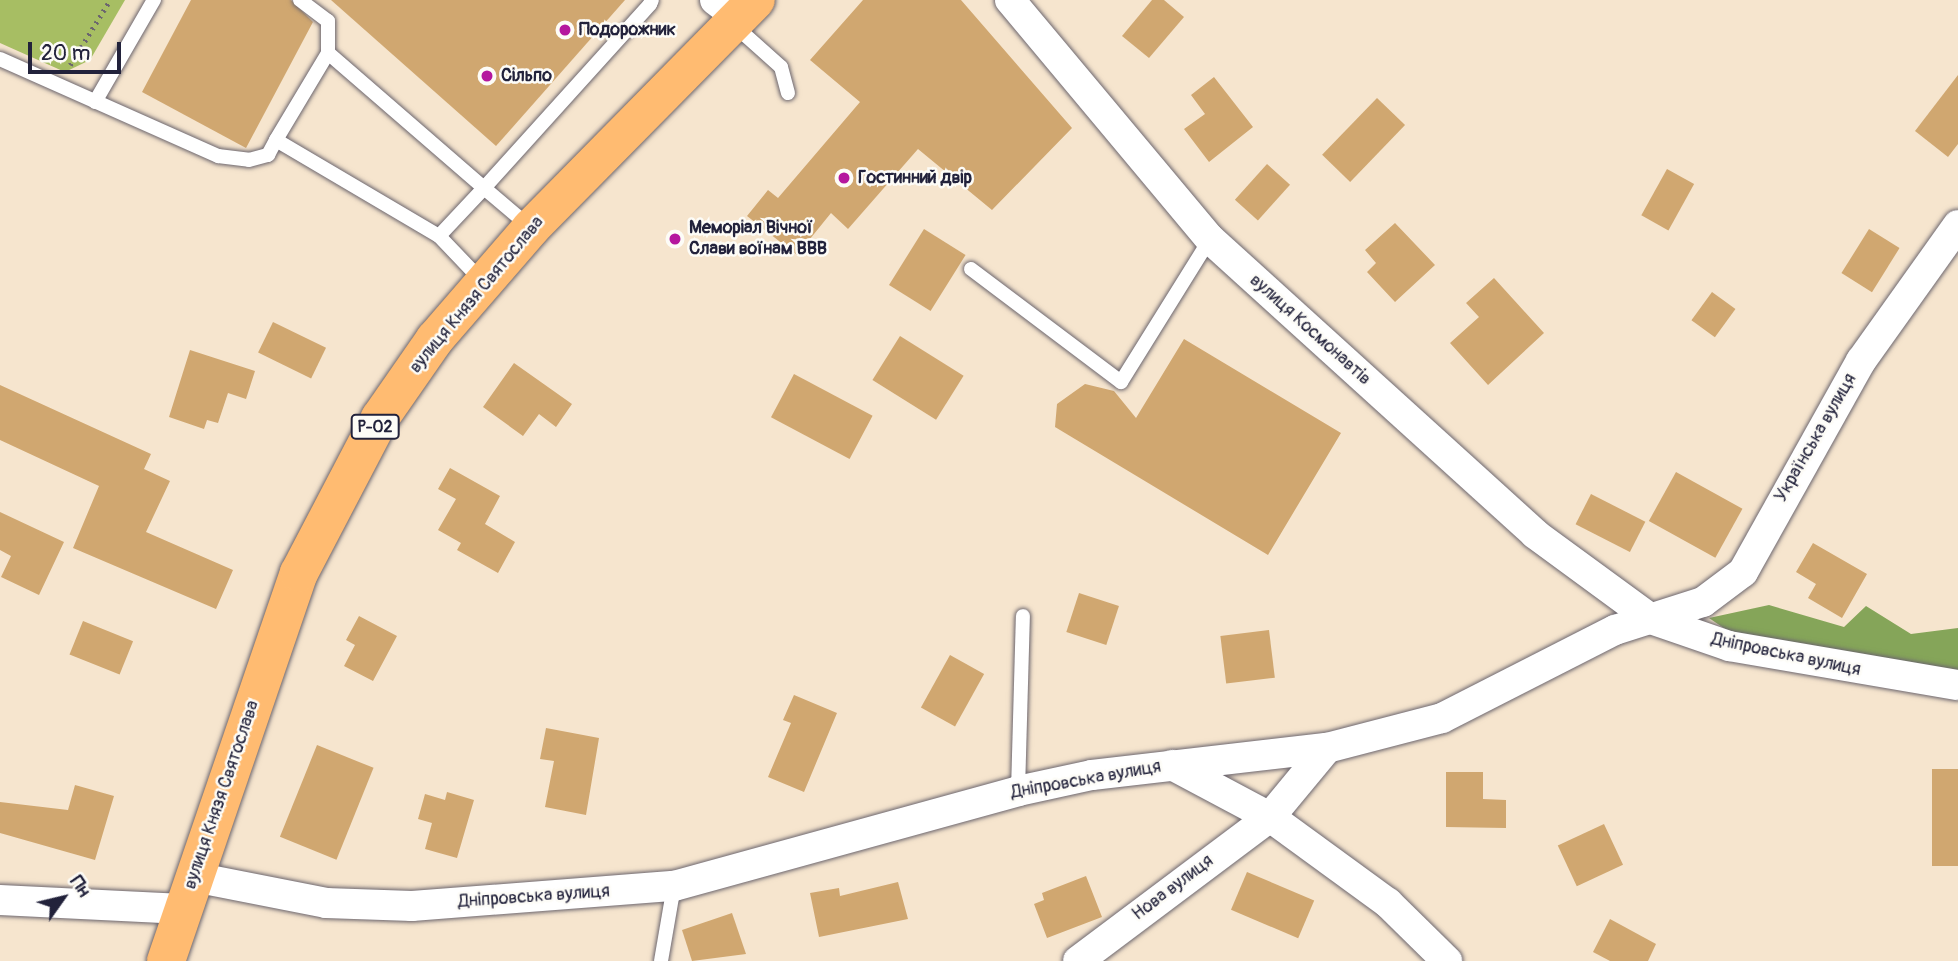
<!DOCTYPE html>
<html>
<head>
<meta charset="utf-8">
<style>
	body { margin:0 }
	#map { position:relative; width:1958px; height:961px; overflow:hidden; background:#f6e5ce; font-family:Pangolin,sans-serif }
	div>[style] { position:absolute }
	.green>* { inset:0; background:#a7be63 }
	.forest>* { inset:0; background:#85a559 }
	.building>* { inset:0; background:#d0a770; transform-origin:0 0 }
	.path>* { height:4.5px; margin-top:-2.25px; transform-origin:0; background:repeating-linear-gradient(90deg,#6c666e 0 2px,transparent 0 7px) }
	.roads { filter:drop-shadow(0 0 2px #6c666e) drop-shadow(0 0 2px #6c666e) }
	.service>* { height:14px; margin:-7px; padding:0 7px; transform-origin:7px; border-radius:7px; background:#fff }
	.minor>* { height:30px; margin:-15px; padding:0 15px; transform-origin:15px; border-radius:15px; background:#fff }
	.primary>* { height:38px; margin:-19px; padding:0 19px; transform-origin:19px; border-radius:19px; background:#ffbb71 }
	.dots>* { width:19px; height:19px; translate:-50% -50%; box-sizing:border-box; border:4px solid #fdfcf7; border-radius:50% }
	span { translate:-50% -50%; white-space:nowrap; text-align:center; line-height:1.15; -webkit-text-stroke:5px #fdfcf7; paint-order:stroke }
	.shield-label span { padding:2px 5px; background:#fdfcf7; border:2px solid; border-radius:5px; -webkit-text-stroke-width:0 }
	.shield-label { font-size:16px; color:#22223b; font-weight:700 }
	.poi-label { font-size:18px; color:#22223b; font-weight:700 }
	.left { translate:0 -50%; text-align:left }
	.street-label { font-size:18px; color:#22223b }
	.north { position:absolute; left:28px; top:863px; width:70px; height:70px; -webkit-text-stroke:5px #fdfcf7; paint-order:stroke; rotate:56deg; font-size:19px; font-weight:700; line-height:28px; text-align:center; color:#22223b }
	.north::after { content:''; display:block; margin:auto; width:24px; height:32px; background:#22223b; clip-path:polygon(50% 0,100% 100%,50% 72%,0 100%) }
	.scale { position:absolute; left:28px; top:42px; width:93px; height:32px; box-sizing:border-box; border:4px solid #22223b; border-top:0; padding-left:9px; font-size:21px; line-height:24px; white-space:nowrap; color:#22223b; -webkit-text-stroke:5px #fdfcf7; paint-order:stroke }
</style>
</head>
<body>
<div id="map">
	<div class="green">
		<div style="clip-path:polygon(0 0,125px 0,90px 60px,65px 72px,0 43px)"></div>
	</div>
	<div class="forest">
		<div style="clip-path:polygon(1769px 605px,1844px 627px,1866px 606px,1911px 634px,1958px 628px,1958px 674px,1734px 635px,1709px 618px)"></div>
	</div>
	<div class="building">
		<div style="clip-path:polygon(191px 0,291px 0,313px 22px,246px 148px,142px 92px)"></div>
		<div style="clip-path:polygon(331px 0,625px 0,496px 146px)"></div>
		<div style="clip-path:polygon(863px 0,961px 0,1072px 128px,992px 210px,918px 149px,848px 229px,831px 213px,797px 255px,747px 216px,768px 190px,778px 198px,860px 102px,810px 60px)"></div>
		<div style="clip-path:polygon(1152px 0,1164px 0,1184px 17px,1149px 58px,1122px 36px)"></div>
		<div style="clip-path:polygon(1958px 75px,1958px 144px,1948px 157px,1915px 131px)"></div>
		<div style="clip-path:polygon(1214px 77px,1253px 127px,1209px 162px,1184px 129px,1205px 114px,1191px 95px)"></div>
		<div style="left:1377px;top:98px;width:39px;height:79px;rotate:44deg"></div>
		<div style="left:1267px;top:164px;width:31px;height:48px;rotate:42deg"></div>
		<div style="left:1667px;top:169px;width:31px;height:53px;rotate:29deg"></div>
		<div style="clip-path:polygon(1395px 223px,1435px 265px,1395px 302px,1367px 272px,1376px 263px,1365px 250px)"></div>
		<div style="left:924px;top:229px;width:49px;height:66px;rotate:32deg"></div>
		<div style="left:1869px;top:229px;width:36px;height:52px;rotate:32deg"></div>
		<div style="clip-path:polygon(1494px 278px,1544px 333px,1488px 385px,1450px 343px,1479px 317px,1466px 303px)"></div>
		<div style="left:1712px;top:292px;width:29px;height:35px;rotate:36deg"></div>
		<div style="left:273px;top:322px;width:59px;height:34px;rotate:26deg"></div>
		<div style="left:900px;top:336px;width:75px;height:52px;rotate:32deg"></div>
		<div style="clip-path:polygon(1184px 339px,1341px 433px,1268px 555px,1055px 427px,1057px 404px,1085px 384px,1114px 391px,1136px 418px)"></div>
		<div style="clip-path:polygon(190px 350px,255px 371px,246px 399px,228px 393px,218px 423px,207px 420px,204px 429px,169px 417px)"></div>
		<div style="clip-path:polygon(514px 363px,572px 404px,556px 427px,539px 414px,523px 436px,483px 407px)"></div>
		<div style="left:794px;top:374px;width:89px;height:49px;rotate:28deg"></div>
		<div style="clip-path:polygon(0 385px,151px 454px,144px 469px,170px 481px,146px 532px,233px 570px,216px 609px,73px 548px,99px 486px,0 440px)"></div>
		<div style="clip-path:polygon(450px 468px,500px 496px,485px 524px,515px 542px,498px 573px,457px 550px,461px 543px,438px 530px,456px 499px,438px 489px)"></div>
		<div style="left:1676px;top:472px;width:76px;height:56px;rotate:29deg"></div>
		<div style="left:1591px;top:494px;width:61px;height:34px;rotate:27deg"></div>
		<div style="clip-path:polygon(0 512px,64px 542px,39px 595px,1px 577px,11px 556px,0 550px)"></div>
		<div style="clip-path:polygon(1813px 543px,1867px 574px,1842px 618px,1808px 598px,1816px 584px,1796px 572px)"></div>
		<div style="left:1079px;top:593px;width:42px;height:41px;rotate:18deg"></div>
		<div style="clip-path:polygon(359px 616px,397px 636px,373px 681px,344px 666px,355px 645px,346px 640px)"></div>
		<div style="left:83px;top:621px;width:54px;height:36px;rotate:22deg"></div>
		<div style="left:1269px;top:630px;width:48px;height:49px;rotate:83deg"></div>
		<div style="left:950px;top:655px;width:39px;height:60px;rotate:29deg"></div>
		<div style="clip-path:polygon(794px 695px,837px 713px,804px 792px,768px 777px,791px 723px,783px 720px)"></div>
		<div style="clip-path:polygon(546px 728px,599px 738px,586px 815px,545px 807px,554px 761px,540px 759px)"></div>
		<div style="left:317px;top:745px;width:61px;height:99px;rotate:22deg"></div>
		<div style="left:1932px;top:769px;width:26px;height:97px"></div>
		<div style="clip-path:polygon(1446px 772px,1483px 772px,1483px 799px,1506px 800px,1506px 828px,1446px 827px)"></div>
		<div style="clip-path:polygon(75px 785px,114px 796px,95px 860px,0 833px,0 802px,68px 810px)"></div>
		<div style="clip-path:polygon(447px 792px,474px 800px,457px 858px,425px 849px,432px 823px,418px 819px,425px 794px,445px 800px)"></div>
		<div style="left:1604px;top:824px;width:45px;height:51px;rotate:65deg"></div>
		<div style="left:1247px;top:872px;width:73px;height:41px;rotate:23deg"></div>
		<div style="clip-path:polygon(1086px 876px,1102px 917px,1047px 938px,1034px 904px,1044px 900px,1042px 893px)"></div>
		<div style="clip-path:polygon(898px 882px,908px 919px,819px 937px,810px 893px,839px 888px,840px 896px)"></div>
		<div style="clip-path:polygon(732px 913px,746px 954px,692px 961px,682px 930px)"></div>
		<div style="clip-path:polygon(1610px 919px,1656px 944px,1648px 961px,1610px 961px,1593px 952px)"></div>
	</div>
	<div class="path">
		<div style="left:70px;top:65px;width:76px;rotate:-58.4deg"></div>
	</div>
	<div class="roads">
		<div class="service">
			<div style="left:300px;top:0;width:35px;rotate:37deg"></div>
			<div style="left:328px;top:21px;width:32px;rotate:90deg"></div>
			<div style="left:734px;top:25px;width:63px;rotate:41.8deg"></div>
			<div style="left:781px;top:67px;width:27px;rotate:75deg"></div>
			<div style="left:0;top:59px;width:239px;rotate:24deg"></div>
			<div style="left:218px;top:156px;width:31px;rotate:7deg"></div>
			<div style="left:249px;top:160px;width:20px;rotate:-15deg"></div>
			<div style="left:268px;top:155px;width:17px;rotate:-62deg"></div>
			<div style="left:95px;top:102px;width:118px;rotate:-60deg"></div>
			<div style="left:530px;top:227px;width:60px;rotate:-139.7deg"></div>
			<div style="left:484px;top:188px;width:206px;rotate:-139.1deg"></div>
			<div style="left:328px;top:53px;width:101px;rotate:120.9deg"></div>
			<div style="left:276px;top:140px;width:189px;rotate:30.5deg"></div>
			<div style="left:439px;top:236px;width:66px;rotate:-46.8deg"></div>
			<div style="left:484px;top:188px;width:248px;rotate:-47.9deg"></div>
			<div style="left:650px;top:4px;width:4px;rotate:-63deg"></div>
			<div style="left:439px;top:236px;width:62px;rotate:46.3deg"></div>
			<div style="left:971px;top:269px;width:188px;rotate:37deg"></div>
			<div style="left:1121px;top:382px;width:168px;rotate:-58.1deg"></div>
			<div style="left:1018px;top:791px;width:175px;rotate:-88.4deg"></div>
			<div style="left:661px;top:961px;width:76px;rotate:-80.2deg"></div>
		</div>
		<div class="minor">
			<div style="left:715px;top:0;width:30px;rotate:37deg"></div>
			<div style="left:1010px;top:0;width:312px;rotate:50.1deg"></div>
			<div style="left:1210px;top:239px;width:439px;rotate:42.2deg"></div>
			<div style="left:1535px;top:534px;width:144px;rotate:36.2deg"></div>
			<div style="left:1651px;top:619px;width:83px;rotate:19.1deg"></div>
			<div style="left:1729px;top:646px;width:232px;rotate:9.7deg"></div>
			<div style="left:1172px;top:765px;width:111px;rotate:28deg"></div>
			<div style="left:1270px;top:817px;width:146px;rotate:36.1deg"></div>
			<div style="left:1388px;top:903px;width:83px;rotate:44.5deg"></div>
			<div style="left:194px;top:877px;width:135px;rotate:11.1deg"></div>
			<div style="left:326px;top:903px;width:86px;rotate:2deg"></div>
			<div style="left:412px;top:906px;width:263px;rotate:-4.4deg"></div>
			<div style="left:674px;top:886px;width:357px;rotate:-15.4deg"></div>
			<div style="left:1018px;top:791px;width:76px;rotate:-12.2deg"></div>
			<div style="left:1092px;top:775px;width:237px;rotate:-6.6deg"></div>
			<div style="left:1327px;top:748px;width:119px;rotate:-14.6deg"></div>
			<div style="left:1442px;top:718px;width:194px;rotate:-27deg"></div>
			<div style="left:1615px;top:630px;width:92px;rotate:-17.7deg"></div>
			<div style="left:1703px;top:602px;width:50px;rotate:-36.9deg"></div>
			<div style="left:1743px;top:572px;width:242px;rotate:-60.8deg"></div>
			<div style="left:1861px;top:361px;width:167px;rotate:-54.5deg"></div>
			<div style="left:0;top:900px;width:183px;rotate:2.8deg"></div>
			<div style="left:1078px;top:961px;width:240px;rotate:-36.9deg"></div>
			<div style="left:1270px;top:817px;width:89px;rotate:-50.4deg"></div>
		</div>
		<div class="primary">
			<div style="left:166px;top:961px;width:410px;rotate:-71.1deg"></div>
			<div style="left:299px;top:573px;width:175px;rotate:-62.4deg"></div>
			<div style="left:380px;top:418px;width:96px;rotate:-55.2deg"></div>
			<div style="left:435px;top:339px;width:147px;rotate:-49.1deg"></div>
			<div style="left:531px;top:228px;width:320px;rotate:-45.4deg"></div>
		</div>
	</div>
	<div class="dots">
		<div style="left:565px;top:30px;background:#b5179e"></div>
		<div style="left:487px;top:76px;background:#b5179e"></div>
		<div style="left:844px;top:178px;background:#b5179e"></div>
		<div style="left:675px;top:239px;background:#b5179e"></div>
	</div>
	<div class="shield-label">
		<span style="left:375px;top:427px">Р-02</span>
	</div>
	<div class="poi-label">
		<span class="left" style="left:579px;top:30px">Подорожник</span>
		<span class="left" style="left:501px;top:76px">Сільпо</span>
		<span class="left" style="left:858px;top:178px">Гостинний двір</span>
		<span class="left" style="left:689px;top:239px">Меморіал Вічної<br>Слави воїнам ВВВ</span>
	</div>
	<div class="street-label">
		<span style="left:477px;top:295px;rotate:-50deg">вулиця Князя Святослава</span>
		<span style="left:1310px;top:330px;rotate:42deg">вулиця Космонавтів</span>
		<span style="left:1816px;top:438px;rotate:-60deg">Українська вулиця</span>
		<span style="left:1786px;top:655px;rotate:12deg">Дніпровська вулиця</span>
		<span style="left:1086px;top:780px;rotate:-10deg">Дніпровська вулиця</span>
		<span style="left:222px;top:795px;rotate:-71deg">вулиця Князя Святослава</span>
		<span style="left:1173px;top:888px;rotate:-37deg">Нова вулиця</span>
		<span style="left:534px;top:897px;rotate:-4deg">Дніпровська вулиця</span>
	</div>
	<div class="north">Пн</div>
	<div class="scale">20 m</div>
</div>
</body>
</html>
